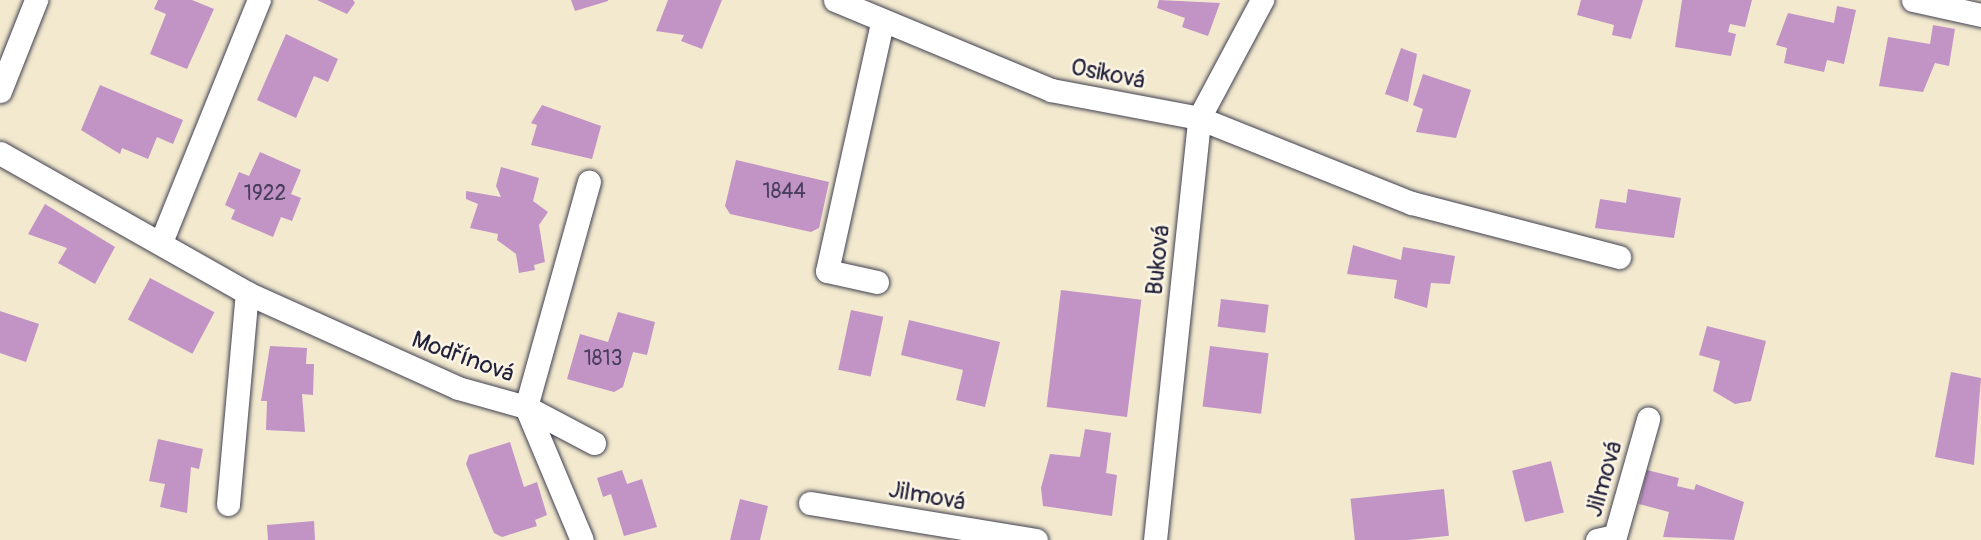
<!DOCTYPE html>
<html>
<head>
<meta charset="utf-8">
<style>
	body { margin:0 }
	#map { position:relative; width:1981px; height:540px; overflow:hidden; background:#f2e9ce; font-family:Pangolin,sans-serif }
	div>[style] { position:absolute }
	.building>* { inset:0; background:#c294c6; transform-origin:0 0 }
	.roads { filter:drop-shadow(0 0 2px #414051) drop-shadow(0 0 2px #414051) }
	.minor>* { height:23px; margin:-11.5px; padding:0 11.5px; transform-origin:11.5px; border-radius:11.5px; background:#fff }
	span { translate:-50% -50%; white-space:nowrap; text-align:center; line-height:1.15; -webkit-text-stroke:5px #fcf5e5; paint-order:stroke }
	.number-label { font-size:21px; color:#4a3e5e }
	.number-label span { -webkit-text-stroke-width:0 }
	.street-label { font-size:24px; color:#22223b }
</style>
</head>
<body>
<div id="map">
	<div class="building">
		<div style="clip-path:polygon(158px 0,192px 0,214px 9px,187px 69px,150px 54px,166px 14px,154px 9px)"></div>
		<div style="clip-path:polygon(317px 0,353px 0,355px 3px,347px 14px)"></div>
		<div style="clip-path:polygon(571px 0,608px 0,608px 1px,575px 11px)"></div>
		<div style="clip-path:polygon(668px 0,722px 0,702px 49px,681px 41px,684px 35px,656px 31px)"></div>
		<div style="clip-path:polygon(1159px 0,1220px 3px,1208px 36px,1182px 27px,1185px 18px,1157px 8px)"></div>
		<div style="clip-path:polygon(1581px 0,1643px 0,1631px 39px,1612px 35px,1614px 25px,1577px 15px)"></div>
		<div style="clip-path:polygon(1682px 0,1752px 0,1745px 27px,1730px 24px,1728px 32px,1736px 34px,1731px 56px,1675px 47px)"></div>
		<div style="clip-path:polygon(1837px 6px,1856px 10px,1844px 64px,1827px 60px,1824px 72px,1784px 63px,1787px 48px,1776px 45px,1788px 13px,1834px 23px)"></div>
		<div style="clip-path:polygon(1933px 25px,1955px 29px,1949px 66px,1935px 63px,1923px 92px,1879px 86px,1888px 37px,1930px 44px)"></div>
		<div style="clip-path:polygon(286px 34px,338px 59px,328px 82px,314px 76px,296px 118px,257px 100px)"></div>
		<div style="clip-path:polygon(1401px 48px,1417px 54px,1408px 102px,1385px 94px)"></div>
		<div style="clip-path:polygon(1423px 74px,1471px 90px,1456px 138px,1416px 132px,1423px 109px,1413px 105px)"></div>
		<div style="clip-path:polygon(100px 85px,183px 120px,173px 144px,157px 137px,148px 159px,122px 148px,120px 154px,81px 130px)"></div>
		<div style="clip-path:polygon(542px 105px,601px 126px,592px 159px,531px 145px,537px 125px,531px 123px)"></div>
		<div style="clip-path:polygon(260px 152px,301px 170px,291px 194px,301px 198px,292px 221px,281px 217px,273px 237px,231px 219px,235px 210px,225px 205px,239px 172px,249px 176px)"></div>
		<div style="clip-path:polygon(736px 160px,829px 182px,819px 228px,811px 232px,730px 214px,725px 206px)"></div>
		<div style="clip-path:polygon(501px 167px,539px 178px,533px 201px,548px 212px,539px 225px,545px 262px,534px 265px,535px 270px,519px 273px,516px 254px,497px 240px,498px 234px,470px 228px,478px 204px,466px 199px,466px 191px,501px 197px,496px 186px)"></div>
		<div style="clip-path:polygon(1628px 189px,1681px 198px,1674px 238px,1595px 228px,1600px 199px,1626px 203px)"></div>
		<div style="clip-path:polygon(45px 204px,115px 247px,95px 284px,58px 263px,67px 248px,28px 234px)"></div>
		<div style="clip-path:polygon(1353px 245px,1401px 260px,1403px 247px,1455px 256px,1450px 284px,1431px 283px,1427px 308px,1394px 298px,1397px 280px,1347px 274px)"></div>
		<div style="left:150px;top:278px;width:73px;height:47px;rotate:28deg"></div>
		<div style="left:1061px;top:290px;width:81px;height:118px;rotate:7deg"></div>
		<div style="left:1221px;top:299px;width:48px;height:28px;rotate:7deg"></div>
		<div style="left:851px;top:310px;width:33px;height:61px;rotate:12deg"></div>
		<div style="clip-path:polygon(0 311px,39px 324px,26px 362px,0 353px)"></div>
		<div style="clip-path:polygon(618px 312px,655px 322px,647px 355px,633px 352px,623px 387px,614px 392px,567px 379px,580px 334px,608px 342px)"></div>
		<div style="clip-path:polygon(909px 320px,1000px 342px,985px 407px,956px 400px,963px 370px,901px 355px)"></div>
		<div style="clip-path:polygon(1707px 326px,1766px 341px,1751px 401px,1735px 404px,1713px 391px,1720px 361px,1699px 355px)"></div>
		<div style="clip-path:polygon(270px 346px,307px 348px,306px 364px,314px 364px,313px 395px,302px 394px,305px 432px,266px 430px,267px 401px,261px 401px)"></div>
		<div style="left:1210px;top:346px;width:59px;height:61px;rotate:7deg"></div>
		<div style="clip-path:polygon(1951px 372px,1981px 378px,1974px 465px,1935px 457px)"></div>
		<div style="clip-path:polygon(1085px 429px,1111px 433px,1106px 473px,1117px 475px,1112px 516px,1043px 506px,1041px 488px,1050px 454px,1080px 457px)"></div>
		<div style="clip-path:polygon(158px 439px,203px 449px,199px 469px,191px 467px,187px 513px,160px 507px,165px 484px,149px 481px)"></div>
		<div style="clip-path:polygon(510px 442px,524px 487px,537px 482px,547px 515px,535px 520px,537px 526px,502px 537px,494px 533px,466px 464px,469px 455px)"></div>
		<div style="left:1551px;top:461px;width:53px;height:40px;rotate:76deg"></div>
		<div style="clip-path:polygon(622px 470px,627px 484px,642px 479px,657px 527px,624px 536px,611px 494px,603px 497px,597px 478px)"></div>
		<div style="clip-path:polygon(1647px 470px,1679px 478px,1677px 486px,1694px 490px,1696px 484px,1744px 502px,1734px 540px,1663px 537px,1669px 512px,1639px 504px)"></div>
		<div style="left:1444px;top:489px;width:47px;height:94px;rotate:84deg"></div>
		<div style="clip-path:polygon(740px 499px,768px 506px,760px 540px,730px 540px)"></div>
		<div style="clip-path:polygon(314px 521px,315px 540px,268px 540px,267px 525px)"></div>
	</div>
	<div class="roads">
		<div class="minor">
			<div style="left:835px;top:0;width:234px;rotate:22.6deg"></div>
			<div style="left:1051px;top:90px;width:151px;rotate:10.7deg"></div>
			<div style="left:1199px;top:118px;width:229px;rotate:21.8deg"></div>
			<div style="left:1412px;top:203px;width:214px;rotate:14.6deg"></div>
			<div style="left:1913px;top:0;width:70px;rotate:12.4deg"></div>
			<div style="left:0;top:91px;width:98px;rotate:-68.4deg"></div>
			<div style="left:0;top:153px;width:284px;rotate:29.5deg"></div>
			<div style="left:247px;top:293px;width:231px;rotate:24.2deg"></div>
			<div style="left:458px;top:388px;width:71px;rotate:15.6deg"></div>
			<div style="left:526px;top:407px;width:77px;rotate:27.9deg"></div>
			<div style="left:161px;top:242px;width:261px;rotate:-68deg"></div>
			<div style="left:877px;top:282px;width:51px;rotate:-167.6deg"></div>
			<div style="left:827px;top:271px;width:254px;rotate:-77.5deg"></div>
			<div style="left:526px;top:407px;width:234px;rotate:-74.4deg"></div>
			<div style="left:526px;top:407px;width:144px;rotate:67.2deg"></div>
			<div style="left:810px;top:503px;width:229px;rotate:9.3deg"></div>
			<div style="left:228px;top:504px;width:212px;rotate:-84.9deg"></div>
			<div style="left:1155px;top:540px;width:424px;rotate:-84deg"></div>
			<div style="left:1199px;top:118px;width:134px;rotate:-61.9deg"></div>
			<div style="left:1597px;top:540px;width:18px;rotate:-13deg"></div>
			<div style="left:1615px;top:536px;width:122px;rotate:-74.2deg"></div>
		</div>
	</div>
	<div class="number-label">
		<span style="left:784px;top:192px">1844</span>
		<span style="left:265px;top:194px">1922</span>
		<span style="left:603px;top:359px">1813</span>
	</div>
	<div class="street-label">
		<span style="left:1108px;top:74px;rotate:11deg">Osiková</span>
		<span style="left:1158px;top:260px;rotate:-84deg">Buková</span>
		<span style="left:463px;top:357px;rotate:20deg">Modřínová</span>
		<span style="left:1604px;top:479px;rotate:-74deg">Jilmová</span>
		<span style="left:927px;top:496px;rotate:10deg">Jilmová</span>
	</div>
</div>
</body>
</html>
